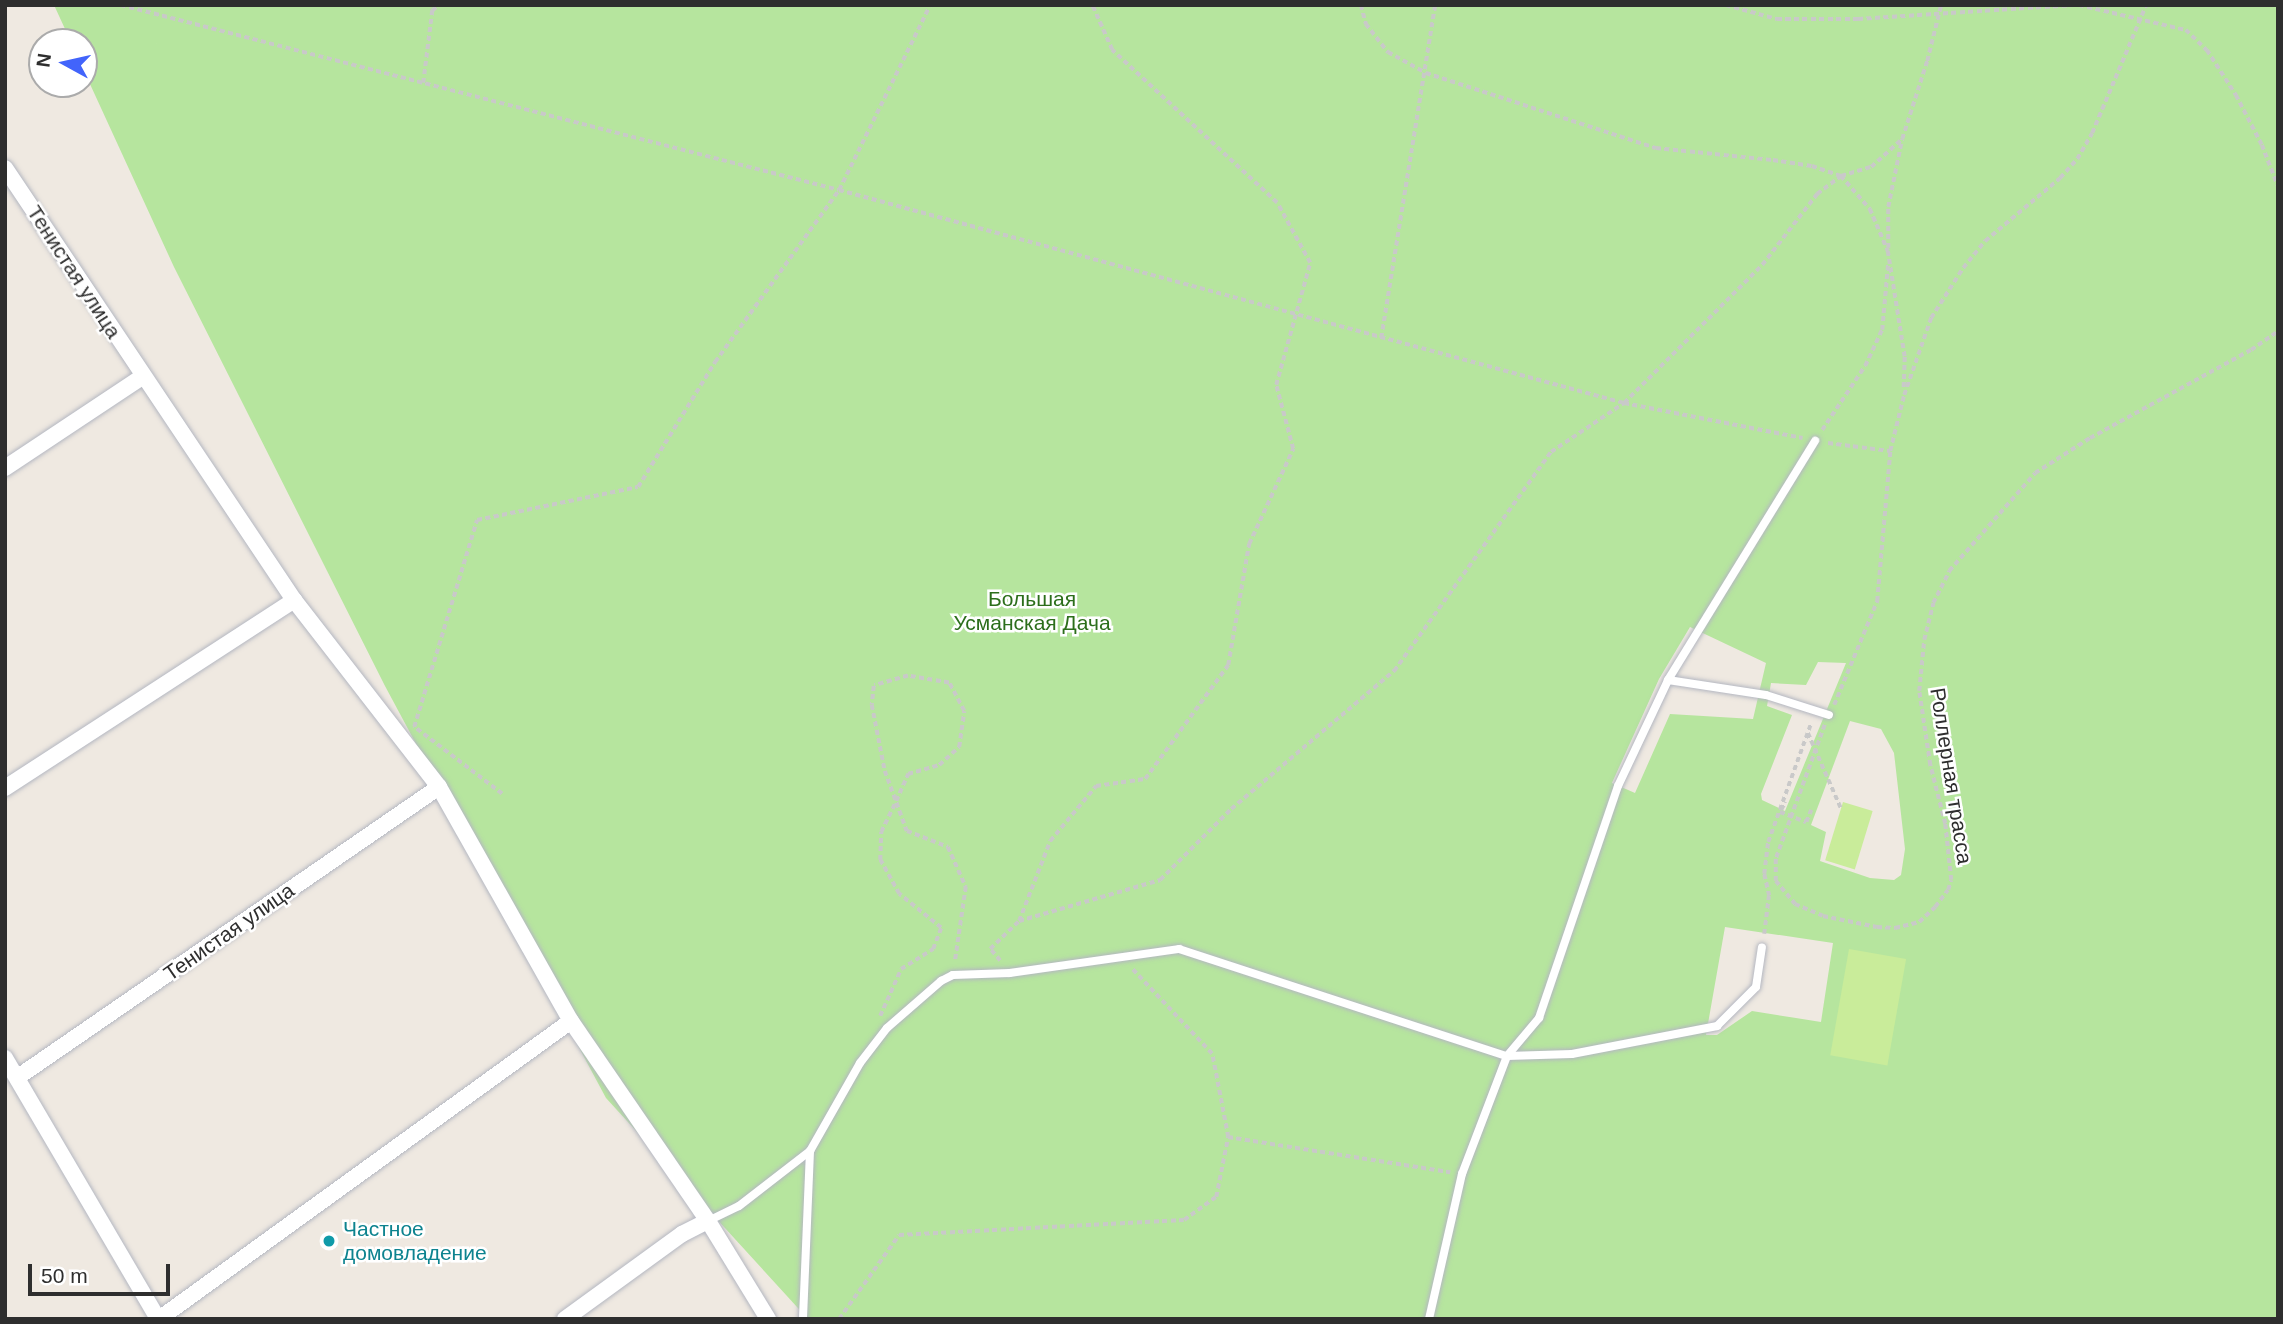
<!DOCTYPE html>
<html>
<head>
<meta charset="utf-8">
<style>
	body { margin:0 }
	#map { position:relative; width:2283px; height:1324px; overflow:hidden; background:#efe9e1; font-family:Helvetica,sans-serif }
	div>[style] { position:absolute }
	.green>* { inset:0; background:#b6e59e }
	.pitch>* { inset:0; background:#c9ec9a; transform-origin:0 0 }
	.path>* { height:3.5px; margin-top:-1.75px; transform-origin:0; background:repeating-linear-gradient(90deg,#c9c9c9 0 5px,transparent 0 8.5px) }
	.roads { filter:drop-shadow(0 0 2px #b4b7c1) drop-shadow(0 0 2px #b4b7c1) }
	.lane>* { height:8px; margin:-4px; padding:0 4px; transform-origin:4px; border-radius:4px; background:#fff }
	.street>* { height:16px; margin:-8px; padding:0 8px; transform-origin:8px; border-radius:8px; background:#fff }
	.path-bridge>* { height:3.5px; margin-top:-1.75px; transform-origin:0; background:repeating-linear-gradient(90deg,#c9c9c9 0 5px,transparent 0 8.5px) }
	.dots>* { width:19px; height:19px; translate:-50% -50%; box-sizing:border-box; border:4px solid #fff; border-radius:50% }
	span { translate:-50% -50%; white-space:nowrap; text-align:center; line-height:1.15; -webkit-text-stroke:5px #fff; paint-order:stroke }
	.street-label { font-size:21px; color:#2e2e2e }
	.park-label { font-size:21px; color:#2c6e1b }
	.culture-label { font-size:21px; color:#0d838f }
	.left { translate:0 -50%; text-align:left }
	.frame { position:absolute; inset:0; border:7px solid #2e2e2e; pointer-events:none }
	.north { position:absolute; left:28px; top:28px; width:70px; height:70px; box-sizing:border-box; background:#fff; border:2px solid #ababab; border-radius:50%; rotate:278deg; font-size:19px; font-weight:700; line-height:28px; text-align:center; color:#2e2e2e }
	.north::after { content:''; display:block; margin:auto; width:24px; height:32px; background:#4264fb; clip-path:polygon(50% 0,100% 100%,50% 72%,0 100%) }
	.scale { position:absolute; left:28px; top:1264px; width:142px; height:32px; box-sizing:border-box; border:4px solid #2e2e2e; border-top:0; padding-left:9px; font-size:21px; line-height:24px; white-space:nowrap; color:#2e2e2e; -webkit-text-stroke:5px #fff; paint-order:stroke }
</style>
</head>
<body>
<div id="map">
	<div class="green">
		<div style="clip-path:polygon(evenodd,54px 5px,2278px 5px,2278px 1319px,808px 1319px,606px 1098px,385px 686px,174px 267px,84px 71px,84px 42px,71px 42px,54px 5px,1690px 627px,1766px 663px,1753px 719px,1670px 714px,1635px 793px,1612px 783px,1659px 679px,1690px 627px,54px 5px,1818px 662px,1846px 663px,1785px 811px,1762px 800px,1761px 794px,1792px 715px,1767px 706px,1771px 683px,1806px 685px,1818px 662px,54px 5px,1850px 721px,1881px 729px,1894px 753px,1905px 849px,1901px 875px,1894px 880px,1870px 878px,1820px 861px,1826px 832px,1811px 825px,1850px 721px,54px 5px,1725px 927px,1833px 943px,1821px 1022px,1752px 1011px,1717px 1035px,1706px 1035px,1725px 927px)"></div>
	</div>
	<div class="pitch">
		<div style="left:1843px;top:802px;width:31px;height:61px;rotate:17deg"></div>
		<div style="left:1849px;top:949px;width:58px;height:108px;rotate:10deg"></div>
	</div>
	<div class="path">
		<div style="left:121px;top:5px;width:741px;rotate:14.45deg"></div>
		<div style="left:839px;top:190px;width:813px;rotate:15.18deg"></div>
		<div style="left:1624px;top:403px;width:182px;rotate:11.1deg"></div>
		<div style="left:1361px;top:5px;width:20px;rotate:75deg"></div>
		<div style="left:1366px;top:24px;width:36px;rotate:52deg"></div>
		<div style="left:1388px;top:52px;width:43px;rotate:28.9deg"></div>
		<div style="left:1426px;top:73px;width:242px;rotate:18.1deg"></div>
		<div style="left:1656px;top:148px;width:118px;rotate:5.9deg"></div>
		<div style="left:1773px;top:160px;width:39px;rotate:9deg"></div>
		<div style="left:1812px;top:166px;width:31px;rotate:19deg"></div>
		<div style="left:1841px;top:176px;width:44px;rotate:48.7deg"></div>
		<div style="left:1870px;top:209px;width:46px;rotate:66.8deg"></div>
		<div style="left:1888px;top:251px;width:107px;rotate:80.9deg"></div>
		<div style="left:1905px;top:357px;width:32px;rotate:92deg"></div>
		<div style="left:1726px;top:5px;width:53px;rotate:15.4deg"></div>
		<div style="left:1777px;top:19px;width:81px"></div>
		<div style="left:1858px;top:19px;width:214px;rotate:-3.7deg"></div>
		<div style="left:2079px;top:5px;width:110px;rotate:13.2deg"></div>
		<div style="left:2186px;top:30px;width:29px;rotate:44deg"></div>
		<div style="left:2207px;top:50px;width:54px;rotate:57.2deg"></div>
		<div style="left:2236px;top:95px;width:56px;rotate:62.5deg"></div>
		<div style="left:2262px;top:145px;width:44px;rotate:68.7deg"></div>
		<div style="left:423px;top:83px;width:73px;rotate:-82.9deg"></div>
		<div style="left:432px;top:11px;width:8px;rotate:-45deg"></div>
		<div style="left:1888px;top:248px;width:41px;rotate:-90deg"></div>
		<div style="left:1888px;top:207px;width:69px;rotate:-78.4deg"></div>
		<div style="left:1902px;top:139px;width:82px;rotate:-72.2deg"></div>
		<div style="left:1927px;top:61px;width:58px;rotate:-76deg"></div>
		<div style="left:1381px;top:338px;width:337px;rotate:-80.8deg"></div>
		<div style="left:1822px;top:430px;width:77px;rotate:-56.1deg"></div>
		<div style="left:1865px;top:366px;width:40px;rotate:-65deg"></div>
		<div style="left:1882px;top:330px;width:67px;rotate:-84.9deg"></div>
		<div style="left:1828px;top:443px;width:63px;rotate:7.4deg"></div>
		<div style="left:1834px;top:705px;width:113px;rotate:-67.5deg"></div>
		<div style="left:1877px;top:601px;width:151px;rotate:-85deg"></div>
		<div style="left:1890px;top:451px;width:58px;rotate:-76deg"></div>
		<div style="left:1904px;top:395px;width:82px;rotate:-70.7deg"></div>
		<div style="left:1931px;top:318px;width:59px;rotate:-57.4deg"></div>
		<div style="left:1963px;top:268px;width:35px;rotate:-51deg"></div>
		<div style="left:1985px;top:241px;width:98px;rotate:-40deg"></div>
		<div style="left:2060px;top:178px;width:25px;rotate:-48deg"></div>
		<div style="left:2077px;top:159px;width:30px;rotate:-60deg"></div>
		<div style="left:2092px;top:133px;width:139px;rotate:-67.1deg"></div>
		<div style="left:1825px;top:725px;width:143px;rotate:110.1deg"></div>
		<div style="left:1776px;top:859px;width:22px;rotate:90deg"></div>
		<div style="left:1776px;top:881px;width:30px;rotate:50deg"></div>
		<div style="left:1795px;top:904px;width:30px;rotate:23deg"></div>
		<div style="left:1823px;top:916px;width:55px;rotate:11.5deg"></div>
		<div style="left:1877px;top:927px;width:18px;rotate:3deg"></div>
		<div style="left:1895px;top:928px;width:25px;rotate:-14deg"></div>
		<div style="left:1919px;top:922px;width:22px;rotate:-43deg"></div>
		<div style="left:1935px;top:907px;width:21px;rotate:-53deg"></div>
		<div style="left:1948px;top:890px;width:10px;rotate:-73deg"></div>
		<div style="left:1951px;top:880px;width:56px;rotate:-96.1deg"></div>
		<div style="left:1945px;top:824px;width:61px;rotate:-104.3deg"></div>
		<div style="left:1930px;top:765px;width:75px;rotate:-98.5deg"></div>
		<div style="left:1919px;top:691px;width:51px;rotate:-84.4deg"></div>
		<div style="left:1924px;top:640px;width:38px;rotate:-76deg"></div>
		<div style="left:1933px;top:603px;width:36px;rotate:-63deg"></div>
		<div style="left:1949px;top:571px;width:130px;rotate:-48.7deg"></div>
		<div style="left:2035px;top:473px;width:65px;rotate:-32.5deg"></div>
		<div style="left:2090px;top:438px;width:183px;rotate:-28.7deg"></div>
		<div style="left:2251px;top:350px;width:33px;rotate:-35deg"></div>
		<div style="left:1808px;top:733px;width:82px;rotate:66.3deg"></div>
		<div style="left:502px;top:794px;width:111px;rotate:-142.7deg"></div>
		<div style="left:414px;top:727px;width:216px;rotate:-73.1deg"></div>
		<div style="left:477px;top:520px;width:164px;rotate:-11.6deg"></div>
		<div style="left:638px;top:487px;width:147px;rotate:-58.4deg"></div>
		<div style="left:715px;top:362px;width:212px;rotate:-54.2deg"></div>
		<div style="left:839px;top:190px;width:206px;rotate:-63.8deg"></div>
		<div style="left:1781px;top:810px;width:9px;rotate:-63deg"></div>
		<div style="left:1806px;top:822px;width:13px;rotate:-67deg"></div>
		<div style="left:1019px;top:921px;width:86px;rotate:-68.8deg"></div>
		<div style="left:1050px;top:841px;width:72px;rotate:-50.1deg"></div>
		<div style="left:1096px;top:786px;width:49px;rotate:-8.1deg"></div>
		<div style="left:1145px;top:779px;width:141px;rotate:-53.9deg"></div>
		<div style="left:1228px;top:665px;width:123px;rotate:-80.2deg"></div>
		<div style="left:1249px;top:544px;width:105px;rotate:-65.1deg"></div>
		<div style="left:1293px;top:449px;width:66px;rotate:-104.9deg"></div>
		<div style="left:1276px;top:385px;width:127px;rotate:-74.4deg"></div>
		<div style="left:1310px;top:263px;width:68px;rotate:-118.8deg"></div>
		<div style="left:1277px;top:203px;width:225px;rotate:-137.2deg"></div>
		<div style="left:1112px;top:50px;width:49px;rotate:-114deg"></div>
		<div style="left:1764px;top:934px;width:38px;rotate:-83deg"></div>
		<div style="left:1769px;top:896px;width:23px;rotate:-103deg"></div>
		<div style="left:1764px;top:874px;width:32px;rotate:-83deg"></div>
		<div style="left:1768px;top:842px;width:127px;rotate:-70.1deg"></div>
		<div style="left:1000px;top:961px;width:16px;rotate:-130deg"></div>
		<div style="left:990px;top:949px;width:40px;rotate:-44deg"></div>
		<div style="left:1019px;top:921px;width:147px;rotate:-16.2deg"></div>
		<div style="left:1160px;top:880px;width:100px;rotate:-45deg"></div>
		<div style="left:1231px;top:809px;width:214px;rotate:-40.3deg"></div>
		<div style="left:1394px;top:671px;width:269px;rotate:-54.4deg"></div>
		<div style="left:1551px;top:452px;width:88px;rotate:-33.9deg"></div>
		<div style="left:1624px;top:403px;width:195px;rotate:-45deg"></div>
		<div style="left:1762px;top:265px;width:90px;rotate:-52.2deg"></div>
		<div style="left:1817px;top:194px;width:30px;rotate:-37deg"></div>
		<div style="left:1841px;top:176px;width:31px;rotate:-17deg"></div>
		<div style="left:1871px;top:167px;width:42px;rotate:-42.1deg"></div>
		<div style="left:880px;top:1016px;width:51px;rotate:-65.9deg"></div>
		<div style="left:901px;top:969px;width:38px;rotate:-32deg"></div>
		<div style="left:933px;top:949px;width:22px;rotate:-69deg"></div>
		<div style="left:941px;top:928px;width:54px;rotate:-141deg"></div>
		<div style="left:899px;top:894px;width:39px;rotate:-119deg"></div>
		<div style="left:880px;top:860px;width:28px;rotate:-88deg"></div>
		<div style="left:881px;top:832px;width:34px;rotate:-64deg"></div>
		<div style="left:896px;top:801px;width:30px;rotate:-66deg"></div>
		<div style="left:908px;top:774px;width:32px;rotate:-16deg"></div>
		<div style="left:939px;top:765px;width:27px;rotate:-42deg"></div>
		<div style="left:959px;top:747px;width:36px;rotate:-82deg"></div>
		<div style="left:964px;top:711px;width:32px;rotate:-118deg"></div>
		<div style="left:949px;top:683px;width:42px;rotate:-170.3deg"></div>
		<div style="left:908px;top:676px;width:35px;rotate:164deg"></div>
		<div style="left:874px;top:686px;width:19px;rotate:96deg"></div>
		<div style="left:872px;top:705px;width:67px;rotate:78.9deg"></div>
		<div style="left:885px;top:771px;width:64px;rotate:69.9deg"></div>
		<div style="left:907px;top:831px;width:44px;rotate:21.3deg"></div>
		<div style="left:948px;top:847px;width:44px;rotate:65.8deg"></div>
		<div style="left:966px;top:887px;width:76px;rotate:98.3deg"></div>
		<div style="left:1228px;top:1137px;width:225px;rotate:9deg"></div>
		<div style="left:839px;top:1319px;width:103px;rotate:-54.5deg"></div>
		<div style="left:899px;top:1235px;width:285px;rotate:-3deg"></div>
		<div style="left:1184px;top:1220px;width:39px;rotate:-36deg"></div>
		<div style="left:1216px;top:1197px;width:61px;rotate:-78.7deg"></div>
		<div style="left:1228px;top:1137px;width:85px;rotate:-100.9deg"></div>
		<div style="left:1212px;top:1054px;width:118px;rotate:-133.3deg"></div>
	</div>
	<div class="roads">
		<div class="lane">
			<div style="left:1668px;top:680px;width:281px;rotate:-58.4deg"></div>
			<div style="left:810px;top:1151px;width:101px;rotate:-60.4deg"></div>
			<div style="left:860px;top:1063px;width:44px;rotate:-52.4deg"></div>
			<div style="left:887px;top:1028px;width:72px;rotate:-41deg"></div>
			<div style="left:941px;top:981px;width:13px;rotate:-27deg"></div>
			<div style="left:953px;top:975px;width:57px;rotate:-2deg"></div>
			<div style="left:1010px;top:973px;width:171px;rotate:-8.1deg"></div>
			<div style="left:1179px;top:949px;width:345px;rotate:18.1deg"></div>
			<div style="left:1507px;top:1056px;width:65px;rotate:-1.8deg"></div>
			<div style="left:1572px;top:1054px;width:148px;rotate:-10.9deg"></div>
			<div style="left:1717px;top:1026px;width:55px;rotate:-45deg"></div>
			<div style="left:1756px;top:987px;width:40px;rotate:-81.5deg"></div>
			<div style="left:708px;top:1221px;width:34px;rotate:-26deg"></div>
			<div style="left:739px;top:1206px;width:90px;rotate:-37.8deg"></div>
			<div style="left:810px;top:1151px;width:168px;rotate:92.4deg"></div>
			<div style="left:1429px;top:1319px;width:149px;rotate:-77.2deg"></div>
			<div style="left:1462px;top:1174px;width:126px;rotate:-69.1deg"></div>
			<div style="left:1507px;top:1056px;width:50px;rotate:-49.9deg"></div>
			<div style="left:1539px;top:1018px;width:245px;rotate:-71.2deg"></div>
			<div style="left:1618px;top:786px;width:117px;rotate:-64.7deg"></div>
			<div style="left:1668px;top:680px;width:99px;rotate:8.7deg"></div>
			<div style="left:1766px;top:695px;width:66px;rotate:17.6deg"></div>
		</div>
		<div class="street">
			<div style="left:5px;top:168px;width:520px;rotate:56.22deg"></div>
			<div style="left:294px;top:600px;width:237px;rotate:52.2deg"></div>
			<div style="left:439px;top:787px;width:269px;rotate:60.6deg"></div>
			<div style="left:571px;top:1021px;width:242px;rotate:55.6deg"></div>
			<div style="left:708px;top:1221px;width:115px;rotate:58.5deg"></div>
			<div style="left:5px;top:468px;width:164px;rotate:-33.6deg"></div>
			<div style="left:5px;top:788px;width:345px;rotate:-33deg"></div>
			<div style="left:5px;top:1058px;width:303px;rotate:59.6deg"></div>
			<div style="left:18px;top:1077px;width:511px;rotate:-34.56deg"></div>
			<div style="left:159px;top:1319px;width:508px;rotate:-35.88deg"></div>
			<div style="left:565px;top:1319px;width:145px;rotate:-36deg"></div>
			<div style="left:682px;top:1234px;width:29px;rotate:-27deg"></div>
		</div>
	</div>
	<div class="path-bridge">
		<div style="left:1780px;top:812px;width:28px;rotate:21deg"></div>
	</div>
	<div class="dots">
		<div style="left:329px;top:1241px;background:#0f9aa8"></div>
	</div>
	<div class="street-label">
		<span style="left:74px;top:272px;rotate:57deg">Тенистая улица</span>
		<span style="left:1951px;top:776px;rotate:81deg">Роллерная трасса</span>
		<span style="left:229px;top:932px;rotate:-35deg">Тенистая улица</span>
	</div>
	<div class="park-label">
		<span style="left:1032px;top:611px">Большая<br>Усманская Дача</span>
	</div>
	<div class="culture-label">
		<span class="left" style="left:343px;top:1241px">Частное<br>домовладение</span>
	</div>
	<div class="frame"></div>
	<div class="north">N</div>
	<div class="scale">50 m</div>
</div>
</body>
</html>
